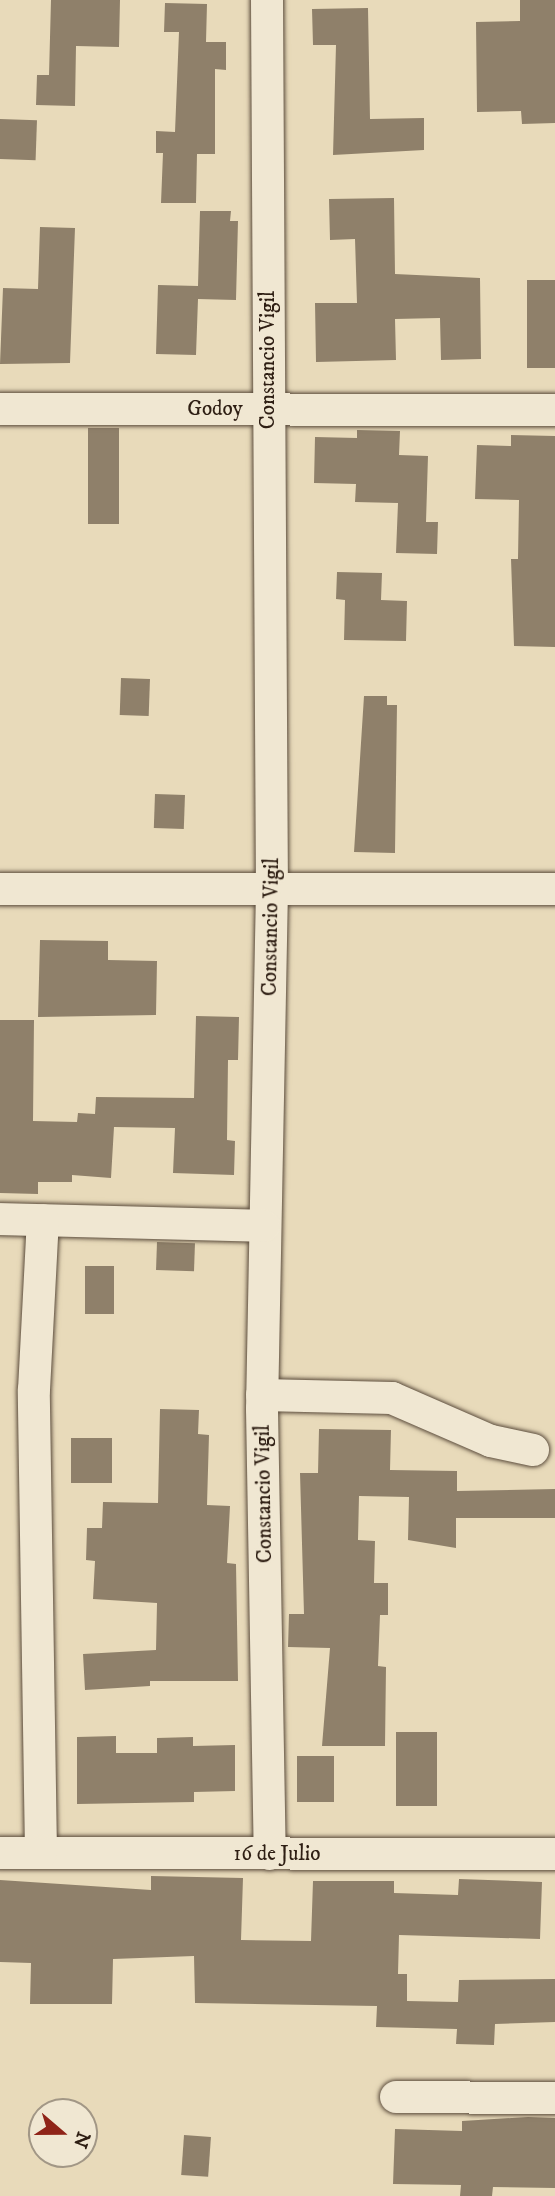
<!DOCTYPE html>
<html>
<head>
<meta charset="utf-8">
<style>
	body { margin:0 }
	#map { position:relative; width:555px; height:2196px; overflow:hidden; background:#e8daba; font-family:"IM FELL DW Pica",serif }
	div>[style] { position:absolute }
	.building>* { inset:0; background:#8f806a; transform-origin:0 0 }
	.roads { filter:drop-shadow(0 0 2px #5c4d3d) drop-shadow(0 0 2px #5c4d3d) }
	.street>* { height:32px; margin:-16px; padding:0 16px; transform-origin:16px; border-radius:16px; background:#f0e7d2 }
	span { translate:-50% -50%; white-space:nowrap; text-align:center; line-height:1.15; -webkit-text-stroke:5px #f0e7d2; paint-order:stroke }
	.street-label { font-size:21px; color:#2e1e13 }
	.north { position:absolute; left:28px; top:2098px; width:70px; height:70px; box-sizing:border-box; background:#f0e7d2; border:2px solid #a29786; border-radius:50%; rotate:110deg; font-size:19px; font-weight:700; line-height:28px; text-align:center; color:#2e1e13 }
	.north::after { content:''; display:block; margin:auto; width:24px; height:32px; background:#8f2418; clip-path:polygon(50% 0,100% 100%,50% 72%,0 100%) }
</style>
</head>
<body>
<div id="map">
	<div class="building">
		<div style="clip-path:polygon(51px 0,120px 0,119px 47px,76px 46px,75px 106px,36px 105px,37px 75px,49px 75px)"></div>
		<div style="clip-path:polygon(520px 0,555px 0,555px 123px,522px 124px,521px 111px,477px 112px,476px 22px,520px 21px)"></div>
		<div style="clip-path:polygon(165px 3px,207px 4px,206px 42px,226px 42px,226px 70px,215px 69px,215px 154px,197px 154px,196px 203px,161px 203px,163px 153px,156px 153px,156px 131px,175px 132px,179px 32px,164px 32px)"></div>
		<div style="clip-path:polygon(368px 8px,370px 119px,424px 118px,424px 150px,333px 155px,336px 45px,313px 45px,312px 9px)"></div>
		<div style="left:0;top:119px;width:37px;height:40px;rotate:2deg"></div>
		<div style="clip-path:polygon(394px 198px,395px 274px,480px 278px,481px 359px,441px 360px,440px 318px,395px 319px,396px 360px,316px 362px,315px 303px,357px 303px,355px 239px,330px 240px,329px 199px)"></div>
		<div style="clip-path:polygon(200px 211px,231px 211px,230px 221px,238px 221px,236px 300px,198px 299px,196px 355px,156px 354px,158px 285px,198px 286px)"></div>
		<div style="clip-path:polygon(40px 227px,75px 228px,70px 363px,0 364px,3px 288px,38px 289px)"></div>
		<div style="left:555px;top:280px;width:88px;height:28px;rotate:90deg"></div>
		<div style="left:88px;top:428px;width:31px;height:96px"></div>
		<div style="clip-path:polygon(357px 430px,400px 431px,399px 455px,428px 456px,426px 522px,438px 522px,437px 554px,396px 553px,398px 503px,355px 502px,356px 484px,314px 483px,315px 437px,357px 438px)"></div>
		<div style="clip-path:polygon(511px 435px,555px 436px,555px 647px,514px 646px,511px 559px,518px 559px,519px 500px,475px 499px,477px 445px,511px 446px)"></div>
		<div style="clip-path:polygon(337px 572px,382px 573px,381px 600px,407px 601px,406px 641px,344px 640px,345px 600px,336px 599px)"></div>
		<div style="left:121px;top:678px;width:29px;height:37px;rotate:2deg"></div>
		<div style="clip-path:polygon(364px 696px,387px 696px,387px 705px,397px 705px,395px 853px,354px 852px)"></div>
		<div style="left:155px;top:794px;width:30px;height:34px;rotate:2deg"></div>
		<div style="clip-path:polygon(40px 940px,108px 941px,108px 960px,157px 961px,156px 1015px,38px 1017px)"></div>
		<div style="clip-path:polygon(196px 1016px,239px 1017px,238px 1060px,228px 1060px,227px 1140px,235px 1141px,234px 1175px,173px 1173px,175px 1128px,114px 1127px,111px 1178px,72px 1175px,72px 1182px,38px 1182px,38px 1194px,0 1193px,0 1020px,34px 1020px,33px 1121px,77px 1122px,78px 1113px,95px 1114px,96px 1097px,194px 1098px)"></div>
		<div style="left:157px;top:1242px;width:38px;height:28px;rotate:2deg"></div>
		<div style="left:85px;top:1266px;width:29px;height:48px"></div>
		<div style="clip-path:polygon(160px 1409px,199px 1410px,198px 1434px,209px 1435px,207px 1505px,230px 1506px,227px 1563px,236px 1564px,238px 1681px,150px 1681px,150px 1686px,85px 1690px,83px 1654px,156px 1650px,157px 1603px,93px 1599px,95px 1561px,86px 1560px,87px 1528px,102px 1528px,103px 1502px,158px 1503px)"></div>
		<div style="clip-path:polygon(319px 1429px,391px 1430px,390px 1470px,457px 1471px,457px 1491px,555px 1489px,555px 1518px,456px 1518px,456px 1548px,408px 1540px,409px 1497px,359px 1496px,358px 1540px,375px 1541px,374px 1583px,388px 1583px,388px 1615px,380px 1615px,378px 1666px,386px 1667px,385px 1746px,322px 1746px,330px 1648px,288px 1647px,289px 1614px,304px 1614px,300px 1473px,318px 1473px)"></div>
		<div style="left:71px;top:1438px;width:41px;height:45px"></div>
		<div style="left:396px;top:1732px;width:41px;height:74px"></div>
		<div style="clip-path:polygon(116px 1736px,116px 1753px,157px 1753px,157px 1738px,193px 1737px,193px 1746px,235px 1745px,235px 1791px,194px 1792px,194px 1802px,77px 1804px,77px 1737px)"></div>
		<div style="left:297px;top:1756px;width:37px;height:46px"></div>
		<div style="clip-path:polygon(151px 1876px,243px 1878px,241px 1940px,311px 1941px,313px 1881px,394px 1881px,394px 1893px,458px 1895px,459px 1879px,542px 1882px,540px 1939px,399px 1935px,398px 1974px,407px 1974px,407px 2001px,458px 2002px,459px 1980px,555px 1979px,555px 2022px,495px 2024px,494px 2045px,456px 2044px,457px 2029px,376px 2027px,377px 2006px,195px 2003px,194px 1956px,113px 1959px,112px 2004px,30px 2004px,31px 1963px,0 1962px,0 1880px,151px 1890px)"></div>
		<div style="clip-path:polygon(528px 2117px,555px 2118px,555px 2188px,493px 2187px,492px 2196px,460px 2196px,461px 2185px,393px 2184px,395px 2129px,462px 2131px,462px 2121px)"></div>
		<div style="left:184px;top:2135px;width:27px;height:40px;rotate:4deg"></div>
	</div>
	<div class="roads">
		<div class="street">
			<div style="left:267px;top:0;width:889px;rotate:89.68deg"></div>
			<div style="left:272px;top:889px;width:520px;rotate:91.1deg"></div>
			<div style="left:262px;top:1409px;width:445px;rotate:89deg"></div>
			<div style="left:0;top:409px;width:555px;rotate:0.1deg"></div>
			<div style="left:0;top:889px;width:555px"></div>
			<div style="left:0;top:1219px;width:264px;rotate:1.5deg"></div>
			<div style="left:262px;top:1395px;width:130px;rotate:1.3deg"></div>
			<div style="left:392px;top:1398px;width:108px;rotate:23.5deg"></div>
			<div style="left:491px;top:1441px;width:43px;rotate:12.1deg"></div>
			<div style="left:0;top:1853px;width:555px;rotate:0.1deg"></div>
			<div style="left:41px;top:1853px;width:463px;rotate:-90.9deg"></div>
			<div style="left:34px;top:1390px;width:170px;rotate:-87deg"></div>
			<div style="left:396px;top:2097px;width:159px;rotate:0.4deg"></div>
		</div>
	</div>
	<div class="street-label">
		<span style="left:268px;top:360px;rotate:-90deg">Constancio Vigil</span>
		<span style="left:215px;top:409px">Godoy</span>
		<span style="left:271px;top:927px;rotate:-89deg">Constancio Vigil</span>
		<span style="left:264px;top:1494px;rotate:-91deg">Constancio Vigil</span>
		<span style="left:277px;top:1854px">16 de Julio</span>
	</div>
	<div class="north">N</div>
</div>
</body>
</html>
